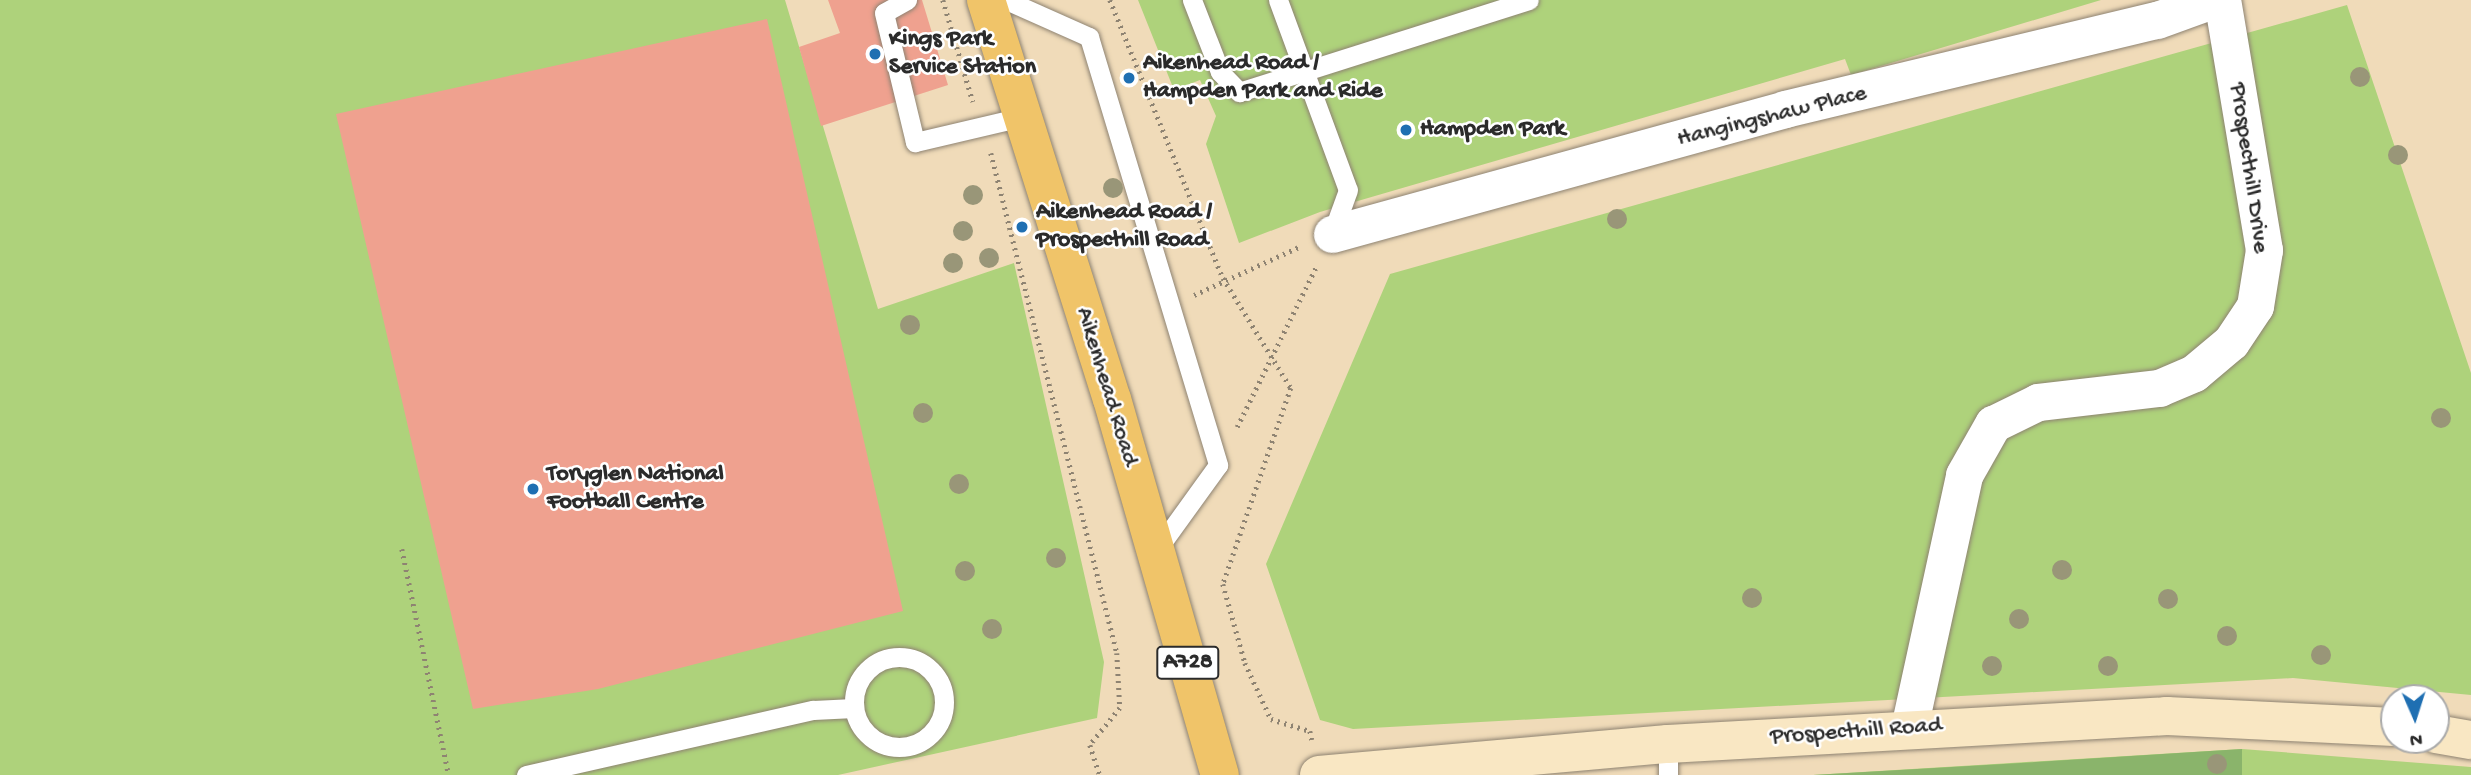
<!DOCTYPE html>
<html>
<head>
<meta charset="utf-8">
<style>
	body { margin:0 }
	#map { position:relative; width:2471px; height:775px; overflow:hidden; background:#f0dbb9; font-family:"Gochi Hand",sans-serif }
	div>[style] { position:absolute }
	.green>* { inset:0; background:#aed27b }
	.forest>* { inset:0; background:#8ab46b }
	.building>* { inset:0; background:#efa18f }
	.path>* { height:4.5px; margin-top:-2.25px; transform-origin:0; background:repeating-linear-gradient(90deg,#8e8372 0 2px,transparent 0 7px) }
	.roads { filter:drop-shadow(0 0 2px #8e8372) drop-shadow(0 0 2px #8e8372) }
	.lane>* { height:19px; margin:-9.5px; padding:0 9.5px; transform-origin:9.5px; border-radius:9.5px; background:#fff }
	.lane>.ring { margin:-9.5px; padding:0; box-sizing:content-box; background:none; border:19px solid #fff; border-radius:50% }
	.street>* { height:37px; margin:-18.5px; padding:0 18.5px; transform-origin:18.5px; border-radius:18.5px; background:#fff }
	.secondary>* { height:38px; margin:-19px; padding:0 19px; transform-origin:19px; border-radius:19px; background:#f9e7c3 }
	.primary>* { height:38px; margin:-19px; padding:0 19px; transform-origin:19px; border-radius:19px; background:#f0c469 }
	.trees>* { width:20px; height:20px; margin:-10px; border-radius:50%; background:#999678 }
	.dots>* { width:19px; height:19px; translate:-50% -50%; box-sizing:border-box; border:4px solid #fff; border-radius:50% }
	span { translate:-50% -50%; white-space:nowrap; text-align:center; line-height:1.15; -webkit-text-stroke:5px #fff; paint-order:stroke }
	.shield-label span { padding:2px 5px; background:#fff; border:2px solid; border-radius:5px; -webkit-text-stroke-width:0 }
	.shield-label { font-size:23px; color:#2b2b2b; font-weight:700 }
	.poi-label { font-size:24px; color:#2b2b2b; font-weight:700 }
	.left { translate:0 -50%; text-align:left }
	.street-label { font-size:24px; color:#2b2b2b }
	.north { position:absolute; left:2380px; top:684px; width:70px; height:70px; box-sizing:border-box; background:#fff; border:2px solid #aaa; border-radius:50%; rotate:177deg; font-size:19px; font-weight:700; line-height:28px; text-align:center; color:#2b2b2b }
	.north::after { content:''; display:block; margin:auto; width:24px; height:32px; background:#1f6fb2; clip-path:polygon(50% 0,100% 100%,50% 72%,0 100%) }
</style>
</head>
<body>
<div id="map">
	<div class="green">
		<div style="clip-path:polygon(0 0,785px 0,878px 309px,1014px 263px,1104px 662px,1097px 718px,838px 775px,0 775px)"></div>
		<div style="clip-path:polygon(1138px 0,2101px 0,1851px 75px,1845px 59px,1320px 212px,1239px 243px,1206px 144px,1216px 116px,1200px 80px,1174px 90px)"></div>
		<div style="clip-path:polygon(2347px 5px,2471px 373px,2471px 695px,2293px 678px,1353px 729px,1320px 720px,1266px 564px,1390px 274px)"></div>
		<div style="clip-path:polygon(2242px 749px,2471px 767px,2471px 775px,1813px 775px)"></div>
	</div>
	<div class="forest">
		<div style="clip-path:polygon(2242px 749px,2242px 775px,1813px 775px,2021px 763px)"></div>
	</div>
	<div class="building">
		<div style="clip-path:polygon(828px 0,922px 0,948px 85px,821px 126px,799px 47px,840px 33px)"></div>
		<div style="clip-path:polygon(767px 19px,903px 611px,598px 689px,473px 709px,336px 114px)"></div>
	</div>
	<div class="path">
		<div style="left:943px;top:0;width:106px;rotate:73.6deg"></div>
		<div style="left:1110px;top:0;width:300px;rotate:67.9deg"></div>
		<div style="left:1223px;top:278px;width:129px;rotate:58.3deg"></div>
		<div style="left:1291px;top:388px;width:207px;rotate:109.1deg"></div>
		<div style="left:1223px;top:584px;width:82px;rotate:74.4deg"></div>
		<div style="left:1245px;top:663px;width:62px;rotate:65.1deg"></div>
		<div style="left:1271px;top:719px;width:41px;rotate:17.1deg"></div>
		<div style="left:1310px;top:731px;width:9px;rotate:77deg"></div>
		<div style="left:991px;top:153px;width:516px;rotate:75.86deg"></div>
		<div style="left:1117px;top:653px;width:55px;rotate:86.9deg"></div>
		<div style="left:1120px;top:708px;width:48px;rotate:129deg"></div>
		<div style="left:1090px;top:745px;width:32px;rotate:72deg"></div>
		<div style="left:1194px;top:295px;width:118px;rotate:-24.6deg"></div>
		<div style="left:1237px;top:427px;width:181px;rotate:-63.7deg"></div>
		<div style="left:402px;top:549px;width:231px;rotate:78.3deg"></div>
	</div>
	<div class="roads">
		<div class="lane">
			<div style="left:907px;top:0;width:26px;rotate:151deg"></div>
			<div style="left:884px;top:13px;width:133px;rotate:76.5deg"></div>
			<div style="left:915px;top:142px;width:110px;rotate:-13.2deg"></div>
			<div style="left:1006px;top:0;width:91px;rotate:24deg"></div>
			<div style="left:1089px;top:37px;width:447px;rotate:73.2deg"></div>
			<div style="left:1218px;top:465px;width:106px;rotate:125.8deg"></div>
			<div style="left:1192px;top:0;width:77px;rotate:68.7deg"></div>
			<div style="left:1220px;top:72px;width:28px;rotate:46deg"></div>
			<div style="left:1239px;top:92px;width:304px;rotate:-17.6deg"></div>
			<div style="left:1278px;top:0;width:202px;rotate:69.8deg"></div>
			<div style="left:1348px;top:190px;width:47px;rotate:110deg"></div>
			<div class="ring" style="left:854px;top:657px;width:71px;height:71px"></div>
			<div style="left:526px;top:775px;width:294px;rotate:-12.8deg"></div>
			<div style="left:813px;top:710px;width:41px;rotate:-2.8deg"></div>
			<div style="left:1668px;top:775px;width:31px;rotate:-90deg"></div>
		</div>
		<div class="street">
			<div style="left:1332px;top:234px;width:470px;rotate:-15.4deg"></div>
			<div style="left:1785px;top:109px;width:382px;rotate:-13.5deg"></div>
			<div style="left:2157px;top:20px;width:59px;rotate:-20deg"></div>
			<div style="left:1909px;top:728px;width:259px;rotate:-77.7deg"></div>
			<div style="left:1964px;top:475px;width:59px;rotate:-60.4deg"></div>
			<div style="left:1993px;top:424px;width:50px;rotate:-26.1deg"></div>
			<div style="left:2038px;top:402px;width:122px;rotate:-6.6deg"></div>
			<div style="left:2159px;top:388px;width:38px;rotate:-23deg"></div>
			<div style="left:2194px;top:373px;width:48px;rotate:-40deg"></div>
			<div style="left:2231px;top:342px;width:43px;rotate:-56.3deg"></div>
			<div style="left:2255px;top:306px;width:57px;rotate:-80.9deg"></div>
			<div style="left:2264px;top:250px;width:254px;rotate:-99.5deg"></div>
		</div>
		<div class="secondary">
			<div style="left:2436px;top:734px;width:36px;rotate:10deg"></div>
			<div style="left:1319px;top:775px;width:350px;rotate:-5.1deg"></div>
			<div style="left:1668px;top:744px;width:500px;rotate:-3.2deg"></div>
			<div style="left:2167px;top:716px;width:227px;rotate:2.8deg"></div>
		</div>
		<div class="primary">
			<div style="left:986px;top:0;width:418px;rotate:72.5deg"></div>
			<div style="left:1112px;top:399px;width:391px;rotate:74deg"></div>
		</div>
	</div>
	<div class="trees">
		<div style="left:2360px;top:77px"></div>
		<div style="left:2398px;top:155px"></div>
		<div style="left:1113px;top:188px"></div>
		<div style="left:973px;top:195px"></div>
		<div style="left:1617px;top:219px"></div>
		<div style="left:963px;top:231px"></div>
		<div style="left:989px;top:258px"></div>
		<div style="left:953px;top:263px"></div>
		<div style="left:910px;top:325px"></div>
		<div style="left:923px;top:413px"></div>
		<div style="left:2441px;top:418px"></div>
		<div style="left:959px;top:484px"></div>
		<div style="left:1056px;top:558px"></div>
		<div style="left:2062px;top:570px"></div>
		<div style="left:965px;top:571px"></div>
		<div style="left:1752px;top:598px"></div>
		<div style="left:2168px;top:599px"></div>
		<div style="left:2019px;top:619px"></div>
		<div style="left:992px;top:629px"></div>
		<div style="left:2227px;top:636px"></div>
		<div style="left:2321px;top:655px"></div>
		<div style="left:1992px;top:666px"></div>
		<div style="left:2108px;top:666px"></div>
		<div style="left:2217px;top:764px"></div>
	</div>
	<div class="dots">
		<div style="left:875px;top:54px;background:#1f6fb2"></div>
		<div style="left:1129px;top:78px;background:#1f6fb2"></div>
		<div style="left:1406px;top:130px;background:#1f6fb2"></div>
		<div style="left:1022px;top:227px;background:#1f6fb2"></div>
		<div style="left:533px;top:489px;background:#1f6fb2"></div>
	</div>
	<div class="shield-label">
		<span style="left:1188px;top:663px">A728</span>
	</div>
	<div class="poi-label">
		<span class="left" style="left:889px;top:54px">Kings Park<br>Service Station</span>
		<span class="left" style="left:1143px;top:78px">Aikenhead Road /<br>Hampden Park and Ride</span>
		<span class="left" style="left:1420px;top:130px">Hampden Park</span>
		<span class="left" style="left:1036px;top:227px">Aikenhead Road /<br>Prospecthill Road</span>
		<span class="left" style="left:547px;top:489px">Toryglen National<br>Football Centre</span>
	</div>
	<div class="street-label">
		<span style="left:1772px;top:117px;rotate:-14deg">Hangingshaw Place</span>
		<span style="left:2248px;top:168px;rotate:82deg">Prospecthill Drive</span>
		<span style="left:1106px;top:387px;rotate:73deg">Aikenhead Road</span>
		<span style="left:1856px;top:732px;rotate:-4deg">Prospecthill Road</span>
	</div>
	<div class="north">N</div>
</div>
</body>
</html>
